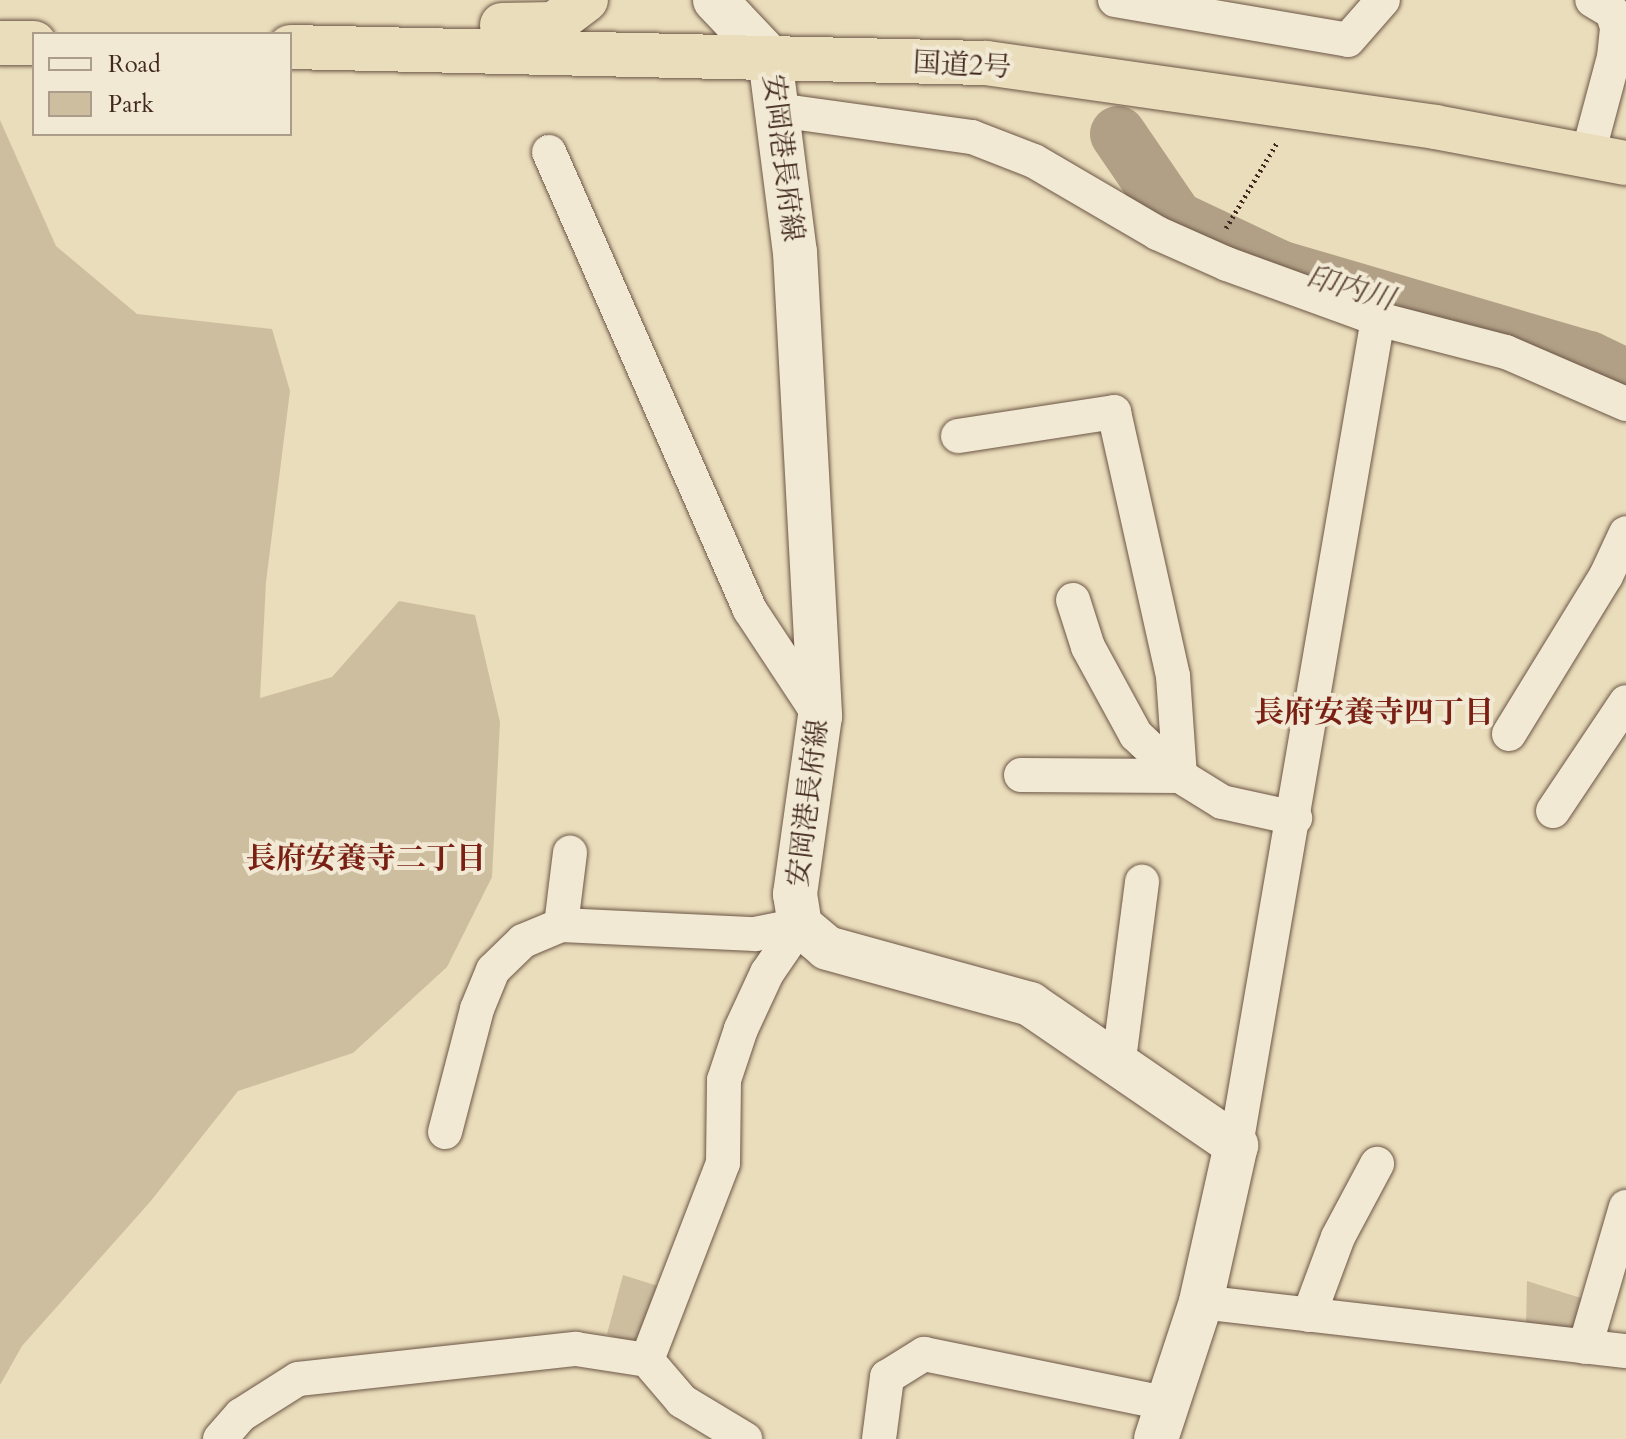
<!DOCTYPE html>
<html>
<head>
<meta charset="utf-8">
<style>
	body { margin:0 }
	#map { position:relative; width:1626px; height:1439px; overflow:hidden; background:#eaddbb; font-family:Cardo,"Noto Serif JP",serif }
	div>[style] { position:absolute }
	.green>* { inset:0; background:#cdbea0 }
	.river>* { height:56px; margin:-28px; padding:0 28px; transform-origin:28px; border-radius:28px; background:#b1a086 }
	.path>* { height:5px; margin-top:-2.5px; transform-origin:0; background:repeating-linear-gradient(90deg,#42291f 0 2px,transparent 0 6px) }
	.roads { filter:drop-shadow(0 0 2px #6c5646) drop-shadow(0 0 2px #6c5646) }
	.minor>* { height:34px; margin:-17px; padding:0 17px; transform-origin:17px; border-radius:17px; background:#f1e9d3 }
	.secondary>* { height:44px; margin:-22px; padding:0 22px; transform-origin:22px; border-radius:22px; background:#f1e9d3 }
	.trunk>* { height:44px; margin:-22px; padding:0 22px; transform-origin:22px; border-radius:22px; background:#eaddbb }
	span { translate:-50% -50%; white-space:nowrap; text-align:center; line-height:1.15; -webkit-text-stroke:8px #f1e9d3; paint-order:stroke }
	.street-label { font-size:28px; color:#42291f }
	.water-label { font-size:30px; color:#634d3e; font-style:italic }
	.neighbourhood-label { font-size:30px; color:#7a1f14; font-weight:700 }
	.legend { position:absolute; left:32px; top:32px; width:260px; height:104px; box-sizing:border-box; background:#f1e9d3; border:2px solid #ab9c8b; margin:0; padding:10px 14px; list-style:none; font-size:24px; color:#42291f }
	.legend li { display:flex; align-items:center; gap:16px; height:40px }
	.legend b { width:40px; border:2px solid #ab9c8b }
</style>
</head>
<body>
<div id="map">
	<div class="green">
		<div style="clip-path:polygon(0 120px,56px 246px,137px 314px,272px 329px,290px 391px,266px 582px,260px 698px,332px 677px,399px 601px,475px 615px,500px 722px,492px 877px,447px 967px,353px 1053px,238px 1091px,150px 1202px,22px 1346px,0 1385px)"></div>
		<div style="clip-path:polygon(623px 1275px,661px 1287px,643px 1339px,631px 1344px,607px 1334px)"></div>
		<div style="clip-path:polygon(1527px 1281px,1584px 1299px,1578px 1326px,1563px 1335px,1526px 1325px)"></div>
	</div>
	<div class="river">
		<div style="left:1118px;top:134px;width:103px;rotate:55.7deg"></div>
		<div style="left:1176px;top:219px;width:114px;rotate:25.4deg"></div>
		<div style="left:1279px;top:268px;width:323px;rotate:16.4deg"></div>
		<div style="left:1589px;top:359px;width:41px;rotate:25.9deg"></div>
	</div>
	<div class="path">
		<div style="left:1226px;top:228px;width:101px;rotate:-59.1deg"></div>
	</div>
	<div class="roads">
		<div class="minor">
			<div style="left:1115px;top:0;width:236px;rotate:9.7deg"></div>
			<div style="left:1348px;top:40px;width:53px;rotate:-48.8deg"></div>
			<div style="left:777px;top:110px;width:197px;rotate:7.9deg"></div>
			<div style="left:972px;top:137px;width:66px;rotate:21.2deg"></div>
			<div style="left:1034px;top:161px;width:143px;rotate:30.3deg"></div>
			<div style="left:1157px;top:233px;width:77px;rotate:23.9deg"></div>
			<div style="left:1227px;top:264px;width:161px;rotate:20deg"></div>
			<div style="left:1378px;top:319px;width:132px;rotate:14.5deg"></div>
			<div style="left:1506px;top:352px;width:131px;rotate:23.4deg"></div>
			<div style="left:549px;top:152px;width:500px;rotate:66.31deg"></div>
			<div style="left:750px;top:610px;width:127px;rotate:56.6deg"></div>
			<div style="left:1588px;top:154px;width:100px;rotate:-75deg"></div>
			<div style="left:1614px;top:57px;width:30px;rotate:-84deg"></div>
			<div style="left:1617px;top:27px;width:16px;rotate:-108deg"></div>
			<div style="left:1612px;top:12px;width:23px;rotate:-149deg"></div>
			<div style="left:958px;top:436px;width:158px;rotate:-8.7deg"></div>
			<div style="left:1114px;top:412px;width:271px;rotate:77.4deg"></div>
			<div style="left:1173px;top:676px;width:100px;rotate:86deg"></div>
			<div style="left:1073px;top:600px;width:49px;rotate:72.3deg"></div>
			<div style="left:1088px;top:647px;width:100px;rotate:61.4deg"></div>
			<div style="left:1136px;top:735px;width:60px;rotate:43deg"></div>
			<div style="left:1180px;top:776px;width:49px;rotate:31.8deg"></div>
			<div style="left:1222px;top:802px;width:75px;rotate:12.4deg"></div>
			<div style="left:1509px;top:734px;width:185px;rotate:-58.5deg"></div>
			<div style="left:1606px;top:576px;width:47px;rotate:-65.1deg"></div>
			<div style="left:1021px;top:775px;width:159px;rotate:0.4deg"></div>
			<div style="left:1553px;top:811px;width:131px;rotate:-56.2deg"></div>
			<div style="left:561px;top:925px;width:73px;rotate:-82.9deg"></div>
			<div style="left:1118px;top:1067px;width:187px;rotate:-82.6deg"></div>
			<div style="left:445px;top:1132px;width:127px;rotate:-75.4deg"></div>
			<div style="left:477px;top:1009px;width:42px;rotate:-67.7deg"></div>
			<div style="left:493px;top:970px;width:42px;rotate:-44deg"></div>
			<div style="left:523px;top:941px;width:41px;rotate:-22.8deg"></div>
			<div style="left:561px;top:925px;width:194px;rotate:2.7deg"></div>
			<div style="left:755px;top:934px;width:46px;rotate:-11.3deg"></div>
			<div style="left:1236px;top:1145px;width:838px;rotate:-80.25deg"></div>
			<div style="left:1201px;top:1302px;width:428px;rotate:6.6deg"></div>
			<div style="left:1309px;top:1315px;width:83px;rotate:-69.6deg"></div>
			<div style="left:1338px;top:1237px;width:83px;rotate:-61.9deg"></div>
			<div style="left:1585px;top:1347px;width:146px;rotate:-73.7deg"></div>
			<div style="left:647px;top:1360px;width:211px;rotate:-68.9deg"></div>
			<div style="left:723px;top:1163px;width:83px;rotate:-89.3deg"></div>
			<div style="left:724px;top:1080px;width:54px;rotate:-71.6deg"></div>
			<div style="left:741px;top:1029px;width:62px;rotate:-65.1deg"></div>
			<div style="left:767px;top:973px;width:58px;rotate:-55.5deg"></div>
			<div style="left:220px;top:1439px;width:32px;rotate:-49deg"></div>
			<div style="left:241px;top:1415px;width:67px;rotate:-32.3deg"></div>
			<div style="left:298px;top:1379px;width:280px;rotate:-6.2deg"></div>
			<div style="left:576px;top:1349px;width:72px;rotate:8.8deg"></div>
			<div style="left:647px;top:1360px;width:54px;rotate:49.5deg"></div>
			<div style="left:682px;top:1401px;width:74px;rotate:31.1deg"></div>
			<div style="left:879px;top:1439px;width:63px;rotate:-82.6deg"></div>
			<div style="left:887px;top:1377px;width:44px;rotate:-31.9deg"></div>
			<div style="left:924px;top:1354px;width:246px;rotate:11.5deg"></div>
		</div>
		<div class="secondary">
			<div style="left:715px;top:0;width:80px;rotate:46.5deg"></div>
			<div style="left:770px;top:58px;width:196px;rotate:82.7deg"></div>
			<div style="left:795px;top:252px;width:465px;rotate:86.9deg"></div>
			<div style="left:820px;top:716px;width:180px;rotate:98deg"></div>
			<div style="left:795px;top:894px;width:31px;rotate:81deg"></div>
			<div style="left:800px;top:925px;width:35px;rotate:40deg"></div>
			<div style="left:827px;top:948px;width:211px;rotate:15.4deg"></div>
			<div style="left:1030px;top:1004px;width:250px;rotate:34.4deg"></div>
			<div style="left:1236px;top:1145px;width:161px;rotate:102.6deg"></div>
			<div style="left:1201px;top:1302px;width:144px;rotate:108.2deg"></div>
		</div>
		<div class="trunk">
			<div style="left:502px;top:25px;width:52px;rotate:-1.1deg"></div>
			<div style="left:554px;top:24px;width:40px;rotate:-37deg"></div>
			<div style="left:0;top:43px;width:34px"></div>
			<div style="left:290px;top:47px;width:696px;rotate:1.32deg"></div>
			<div style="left:986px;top:63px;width:454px;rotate:8.1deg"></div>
			<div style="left:1435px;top:127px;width:194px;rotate:10.7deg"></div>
		</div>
	</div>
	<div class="street-label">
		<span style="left:962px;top:65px;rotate:3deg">国道2号</span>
		<span style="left:783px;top:158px;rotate:83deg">安岡港長府線</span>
		<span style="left:808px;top:803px;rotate:-83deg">安岡港長府線</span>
	</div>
	<div class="water-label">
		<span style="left:1350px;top:289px;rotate:16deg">印内川</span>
	</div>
	<div class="neighbourhood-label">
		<span style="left:1374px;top:713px">長府安養寺四丁目</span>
		<span style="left:366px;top:859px">長府安養寺二丁目</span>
	</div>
	<ul class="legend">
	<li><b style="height:10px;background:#f1e9d3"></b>Road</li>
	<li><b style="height:22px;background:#cdbea0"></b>Park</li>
	</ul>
</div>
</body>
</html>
